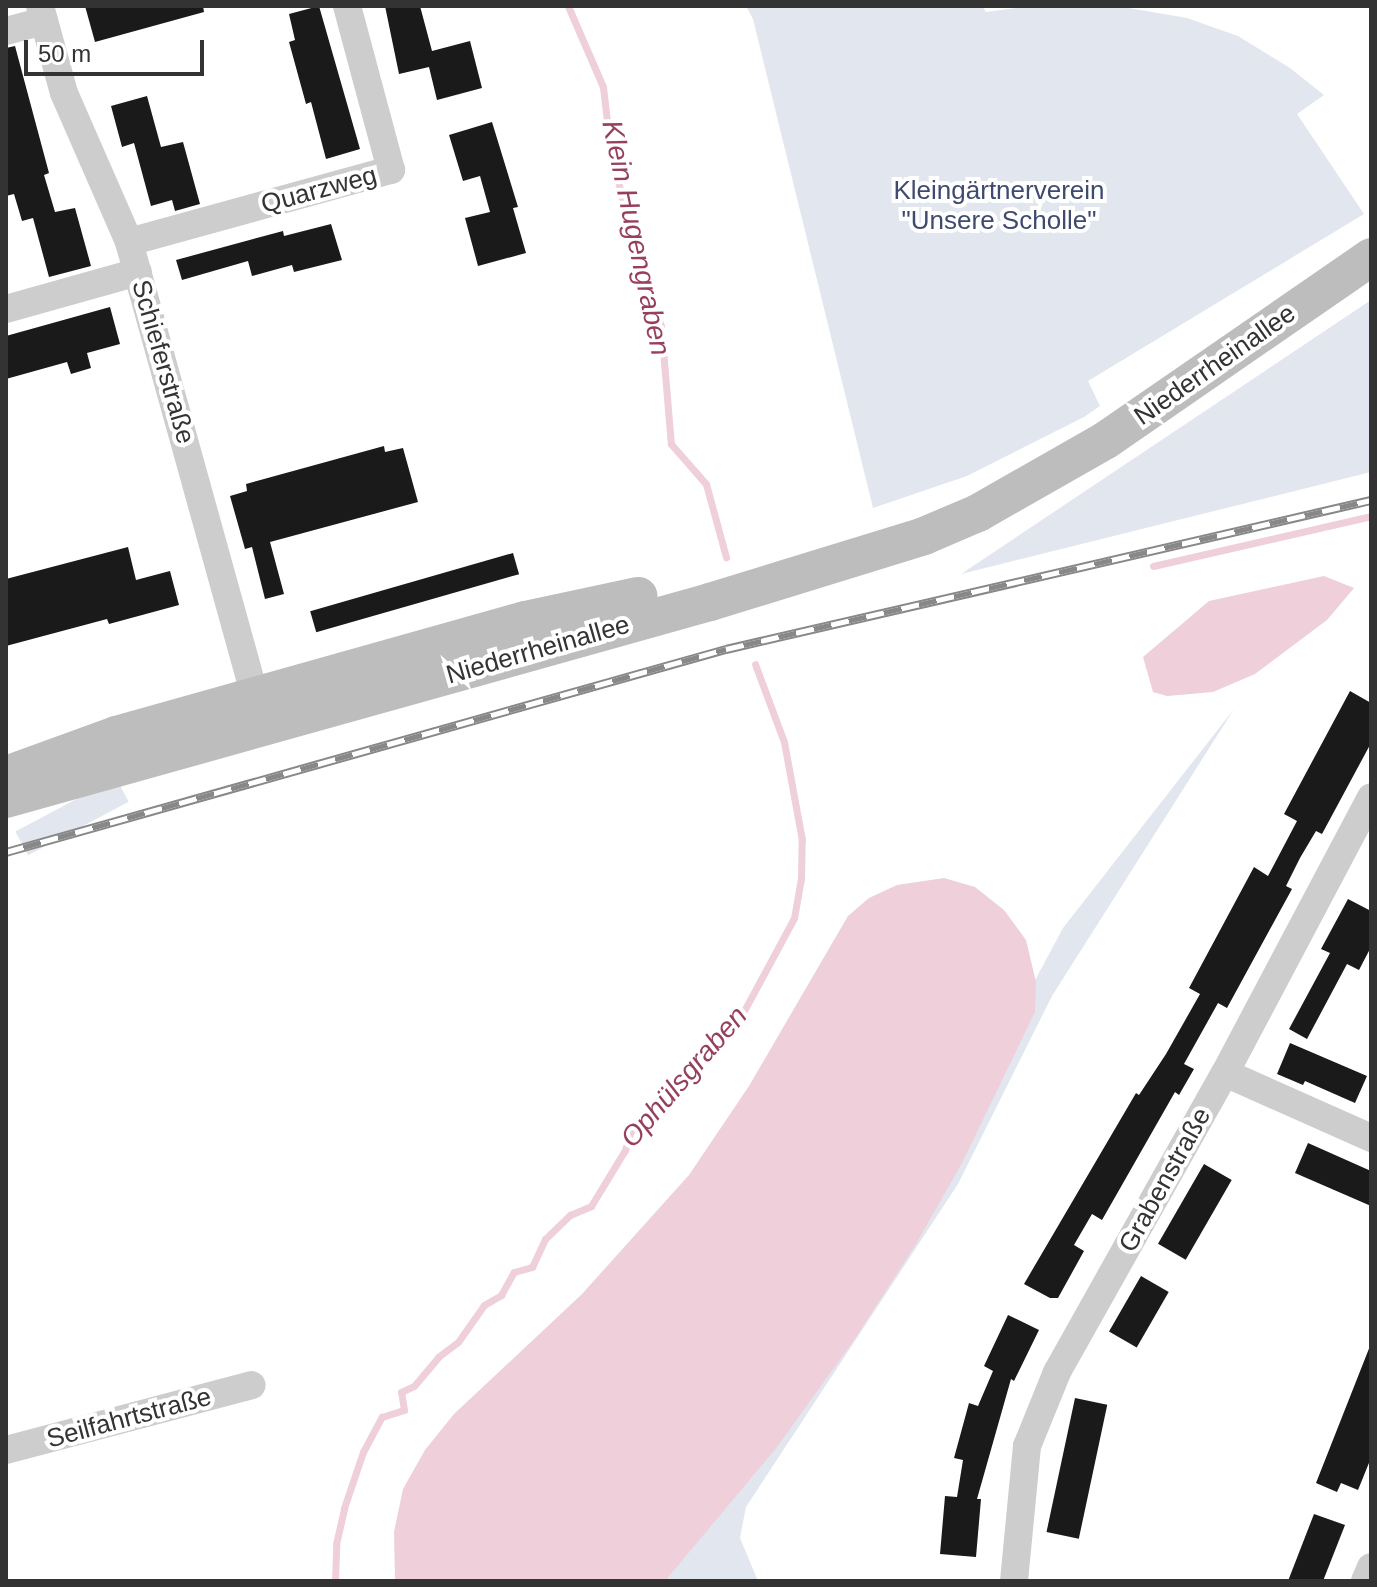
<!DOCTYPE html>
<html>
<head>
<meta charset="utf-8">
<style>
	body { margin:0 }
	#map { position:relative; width:1377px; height:1587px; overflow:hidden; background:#fff; font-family:Helvetica,sans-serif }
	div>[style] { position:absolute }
	.green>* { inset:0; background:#e2e6ef; transform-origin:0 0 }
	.water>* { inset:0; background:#eecfda }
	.stream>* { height:7px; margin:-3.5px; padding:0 3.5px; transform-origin:3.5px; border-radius:3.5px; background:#eecfda }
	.building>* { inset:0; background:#1a1a1a; transform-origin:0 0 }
	.street>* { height:28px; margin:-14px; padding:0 14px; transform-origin:14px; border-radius:14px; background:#cdcdcd }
	.secondary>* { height:38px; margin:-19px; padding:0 19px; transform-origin:19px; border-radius:19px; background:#bdbdbd }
	.rail>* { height:9px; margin-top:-4.5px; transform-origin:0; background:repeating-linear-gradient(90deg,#fff 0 18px,#888 0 36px); box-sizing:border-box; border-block:2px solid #888 }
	span { translate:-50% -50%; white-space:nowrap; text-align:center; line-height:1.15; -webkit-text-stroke:8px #fff; paint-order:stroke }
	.street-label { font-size:26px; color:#333 }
	.park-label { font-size:26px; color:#3f4a6f }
	.water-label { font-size:28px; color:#96405e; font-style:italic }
	.frame { position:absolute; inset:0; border:8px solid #333; pointer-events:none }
	.scale { position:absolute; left:24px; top:40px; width:180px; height:36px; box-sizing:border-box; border:4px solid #333; border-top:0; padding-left:10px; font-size:24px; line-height:28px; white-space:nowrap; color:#333; -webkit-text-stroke:6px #fff; paint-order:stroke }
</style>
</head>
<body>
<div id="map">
	<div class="green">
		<div style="clip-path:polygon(746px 6px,982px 6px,986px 12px,1032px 6px,1117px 6px,1187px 18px,1238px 36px,1290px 68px,1324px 95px,1297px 114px,1364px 214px,1088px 381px,1100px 406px,1084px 417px,967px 476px,873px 508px,753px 19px)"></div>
		<div style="clip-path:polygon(1371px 300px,1371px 472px,961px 574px)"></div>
		<div style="clip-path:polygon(1234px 709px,1052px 996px,958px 1184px,746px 1507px,740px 1538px,758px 1581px,652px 1581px,928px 1180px,1063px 928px)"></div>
		<div style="left:116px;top:778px;width:27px;height:114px;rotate:62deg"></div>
	</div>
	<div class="water">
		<div style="clip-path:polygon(1324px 576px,1354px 588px,1327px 620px,1255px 674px,1213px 692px,1167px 696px,1153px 692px,1143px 657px,1209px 601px)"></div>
		<div style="clip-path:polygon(944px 878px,975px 887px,1004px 910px,1026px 940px,1036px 982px,1035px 1012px,963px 1161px,916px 1244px,854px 1340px,777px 1447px,665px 1581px,395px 1581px,394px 1532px,403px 1489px,425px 1450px,454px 1414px,582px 1294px,689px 1175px,749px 1086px,848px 916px,869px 898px,897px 885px)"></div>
	</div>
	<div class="stream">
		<div style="left:568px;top:6px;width:88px;rotate:66.6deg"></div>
		<div style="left:603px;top:87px;width:60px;rotate:83.3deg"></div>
		<div style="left:610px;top:147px;width:61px;rotate:76.7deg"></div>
		<div style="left:624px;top:206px;width:126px;rotate:72.9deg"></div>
		<div style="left:661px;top:326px;width:118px;rotate:85.2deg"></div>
		<div style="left:671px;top:444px;width:53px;rotate:48.8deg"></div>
		<div style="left:706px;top:484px;width:76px;rotate:74.7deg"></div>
		<div style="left:1153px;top:566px;width:224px;rotate:-12.9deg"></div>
		<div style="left:335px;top:1581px;width:37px;rotate:-88deg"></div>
		<div style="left:336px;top:1544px;width:37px;rotate:-77deg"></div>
		<div style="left:344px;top:1508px;width:59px;rotate:-71.3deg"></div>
		<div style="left:363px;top:1452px;width:40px;rotate:-62deg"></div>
		<div style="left:382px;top:1417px;width:23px;rotate:-18deg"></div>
		<div style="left:404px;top:1410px;width:18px;rotate:-99deg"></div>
		<div style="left:401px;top:1392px;width:14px;rotate:-25deg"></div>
		<div style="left:414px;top:1386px;width:38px;rotate:-50deg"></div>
		<div style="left:438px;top:1357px;width:25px;rotate:-37deg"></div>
		<div style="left:458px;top:1342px;width:45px;rotate:-54.9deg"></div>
		<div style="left:484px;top:1305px;width:20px;rotate:-30deg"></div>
		<div style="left:501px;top:1295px;width:26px;rotate:-61deg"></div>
		<div style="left:514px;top:1272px;width:19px;rotate:-16deg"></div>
		<div style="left:532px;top:1267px;width:31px;rotate:-65deg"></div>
		<div style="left:545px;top:1239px;width:35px;rotate:-44deg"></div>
		<div style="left:570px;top:1215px;width:23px;rotate:-23deg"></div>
		<div style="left:591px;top:1206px;width:66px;rotate:-58.7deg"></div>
		<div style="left:625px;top:1150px;width:21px;rotate:-73deg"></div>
		<div style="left:631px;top:1130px;width:21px;rotate:-29deg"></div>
		<div style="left:649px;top:1120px;width:77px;rotate:-49.7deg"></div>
		<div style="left:699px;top:1061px;width:55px;rotate:-45deg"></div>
		<div style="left:738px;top:1022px;width:118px;rotate:-61.7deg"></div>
		<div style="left:794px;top:918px;width:40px;rotate:-80deg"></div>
		<div style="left:801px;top:879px;width:39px;rotate:-89deg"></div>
		<div style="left:802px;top:840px;width:100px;rotate:-100.4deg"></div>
		<div style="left:784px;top:742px;width:83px;rotate:-110.4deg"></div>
	</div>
	<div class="building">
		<div style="clip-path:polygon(85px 6px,203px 6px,204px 12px,95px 42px)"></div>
		<div style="clip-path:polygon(319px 6px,360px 149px,326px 159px,311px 102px,306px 104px,289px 42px,295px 40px,289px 14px)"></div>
		<div style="clip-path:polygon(385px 6px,420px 6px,432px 51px,470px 41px,482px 88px,437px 100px,429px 67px,399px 74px)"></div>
		<div style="clip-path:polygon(15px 46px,49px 173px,44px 175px,55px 212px,75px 208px,91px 266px,49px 277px,33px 218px,22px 221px,14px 194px,6px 196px,6px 48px)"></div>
		<div style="clip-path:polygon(147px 96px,161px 147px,183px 142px,200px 204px,175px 211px,172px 200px,151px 206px,134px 143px,122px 147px,111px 106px)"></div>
		<div style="clip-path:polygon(492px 122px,518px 207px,513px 208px,526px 253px,478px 266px,465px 218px,490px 212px,480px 176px,463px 181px,449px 135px)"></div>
		<div style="clip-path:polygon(331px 224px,342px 260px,294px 272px,292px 265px,252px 276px,248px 261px,182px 280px,176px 260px,283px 231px,284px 236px)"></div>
		<div style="clip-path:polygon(110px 307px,120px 344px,87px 353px,91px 368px,71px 374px,67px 362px,6px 379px,6px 336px)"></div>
		<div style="clip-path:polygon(384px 446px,385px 452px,403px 448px,418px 502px,270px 542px,284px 594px,265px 599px,252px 547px,245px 549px,230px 496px,247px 491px,246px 484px)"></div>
		<div style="clip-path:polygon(128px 547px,136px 580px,170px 571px,179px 605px,109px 624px,107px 619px,6px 646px,6px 579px)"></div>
		<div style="left:513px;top:553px;width:22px;height:211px;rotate:74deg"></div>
		<div style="clip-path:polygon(1350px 691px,1371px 703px,1371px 743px,1322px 834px,1316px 831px,1300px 858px,1286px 886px,1292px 889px,1227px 1008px,1218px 1003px,1184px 1064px,1194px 1069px,1179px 1095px,1175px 1092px,1102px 1220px,1092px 1214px,1074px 1245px,1084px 1251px,1058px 1298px,1050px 1298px,1024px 1284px,1136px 1093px,1139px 1095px,1166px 1054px,1200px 994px,1189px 988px,1254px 867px,1268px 876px,1297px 821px,1284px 814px)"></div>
		<div style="clip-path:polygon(1348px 899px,1371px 911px,1371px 947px,1359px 970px,1347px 964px,1307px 1039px,1289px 1029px,1330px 953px,1321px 949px)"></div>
		<div style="clip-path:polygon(1290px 1043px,1367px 1076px,1355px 1103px,1305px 1081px,1303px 1085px,1277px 1074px)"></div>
		<div style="clip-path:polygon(1308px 1143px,1371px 1171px,1371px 1206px,1295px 1173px)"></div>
		<div style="left:1204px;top:1164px;width:32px;height:92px;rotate:30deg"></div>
		<div style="left:1141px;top:1276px;width:32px;height:64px;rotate:30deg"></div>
		<div style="clip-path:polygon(1008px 1315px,1039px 1330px,1014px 1381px,1011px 1379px,977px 1499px,981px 1499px,976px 1557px,940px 1554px,945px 1496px,957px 1497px,963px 1460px,954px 1458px,969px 1403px,978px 1406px,993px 1371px,984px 1366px)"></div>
		<div style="clip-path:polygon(1370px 1346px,1371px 1458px,1358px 1490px,1341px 1483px,1337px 1492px,1316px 1483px)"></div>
		<div style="left:1075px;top:1398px;width:33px;height:137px;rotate:12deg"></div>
		<div style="clip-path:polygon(1314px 1514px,1345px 1525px,1323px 1581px,1288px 1581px)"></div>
	</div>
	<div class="street">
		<div style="left:40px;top:6px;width:90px;rotate:74.6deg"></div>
		<div style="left:64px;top:93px;width:163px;rotate:66.4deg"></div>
		<div style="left:129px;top:242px;width:490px;rotate:74.5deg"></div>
		<div style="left:6px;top:31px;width:39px;rotate:-15deg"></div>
		<div style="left:129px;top:242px;width:272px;rotate:-15.4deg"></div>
		<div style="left:391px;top:170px;width:170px;rotate:-105deg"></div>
		<div style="left:6px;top:309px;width:137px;rotate:-15.7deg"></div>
		<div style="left:1225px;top:1073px;width:160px;rotate:24deg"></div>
		<div style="left:6px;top:1450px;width:254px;rotate:-14.8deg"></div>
		<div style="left:1014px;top:1581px;width:136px;rotate:-84.5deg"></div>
		<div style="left:1027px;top:1446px;width:80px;rotate:-67.9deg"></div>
		<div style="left:1057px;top:1372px;width:343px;rotate:-60.7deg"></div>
		<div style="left:1225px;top:1073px;width:312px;rotate:-62.1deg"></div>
		<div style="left:1365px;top:1581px;width:15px;rotate:-67deg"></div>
	</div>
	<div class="secondary">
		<div style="left:6px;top:775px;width:117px;rotate:-20deg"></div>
		<div style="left:116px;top:735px;width:425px;rotate:-15.7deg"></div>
		<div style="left:525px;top:620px;width:116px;rotate:-12deg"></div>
		<div style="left:6px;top:799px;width:731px;rotate:-15.63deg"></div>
		<div style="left:710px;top:602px;width:224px;rotate:-17.1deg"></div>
		<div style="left:924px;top:536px;width:59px;rotate:-23.1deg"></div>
		<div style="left:978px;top:513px;width:147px;rotate:-29.7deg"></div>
		<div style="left:1106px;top:440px;width:322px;rotate:-34.6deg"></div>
	</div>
	<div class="rail">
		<div style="left:6px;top:852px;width:748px;rotate:-15.75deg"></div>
		<div style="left:726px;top:649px;width:662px;rotate:-13.01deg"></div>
	</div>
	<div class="street-label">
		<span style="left:319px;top:190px;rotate:-15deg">Quarzweg</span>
		<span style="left:163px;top:362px;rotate:74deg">Schieferstraße</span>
		<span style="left:1215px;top:365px;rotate:-35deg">Niederrheinallee</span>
		<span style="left:538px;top:650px;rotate:-16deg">Niederrheinallee</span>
		<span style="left:1165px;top:1180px;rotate:-61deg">Grabenstraße</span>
		<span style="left:129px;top:1418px;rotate:-15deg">Seilfahrtstraße</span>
	</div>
	<div class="park-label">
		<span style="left:999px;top:206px">Kleingärtnerverein<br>"Unsere Scholle"</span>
	</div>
	<div class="water-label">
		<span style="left:636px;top:238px;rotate:78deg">Klein Hugengraben</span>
		<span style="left:684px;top:1077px;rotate:-49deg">Ophülsgraben</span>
	</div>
	<div class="frame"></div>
	<div class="scale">50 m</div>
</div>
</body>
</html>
